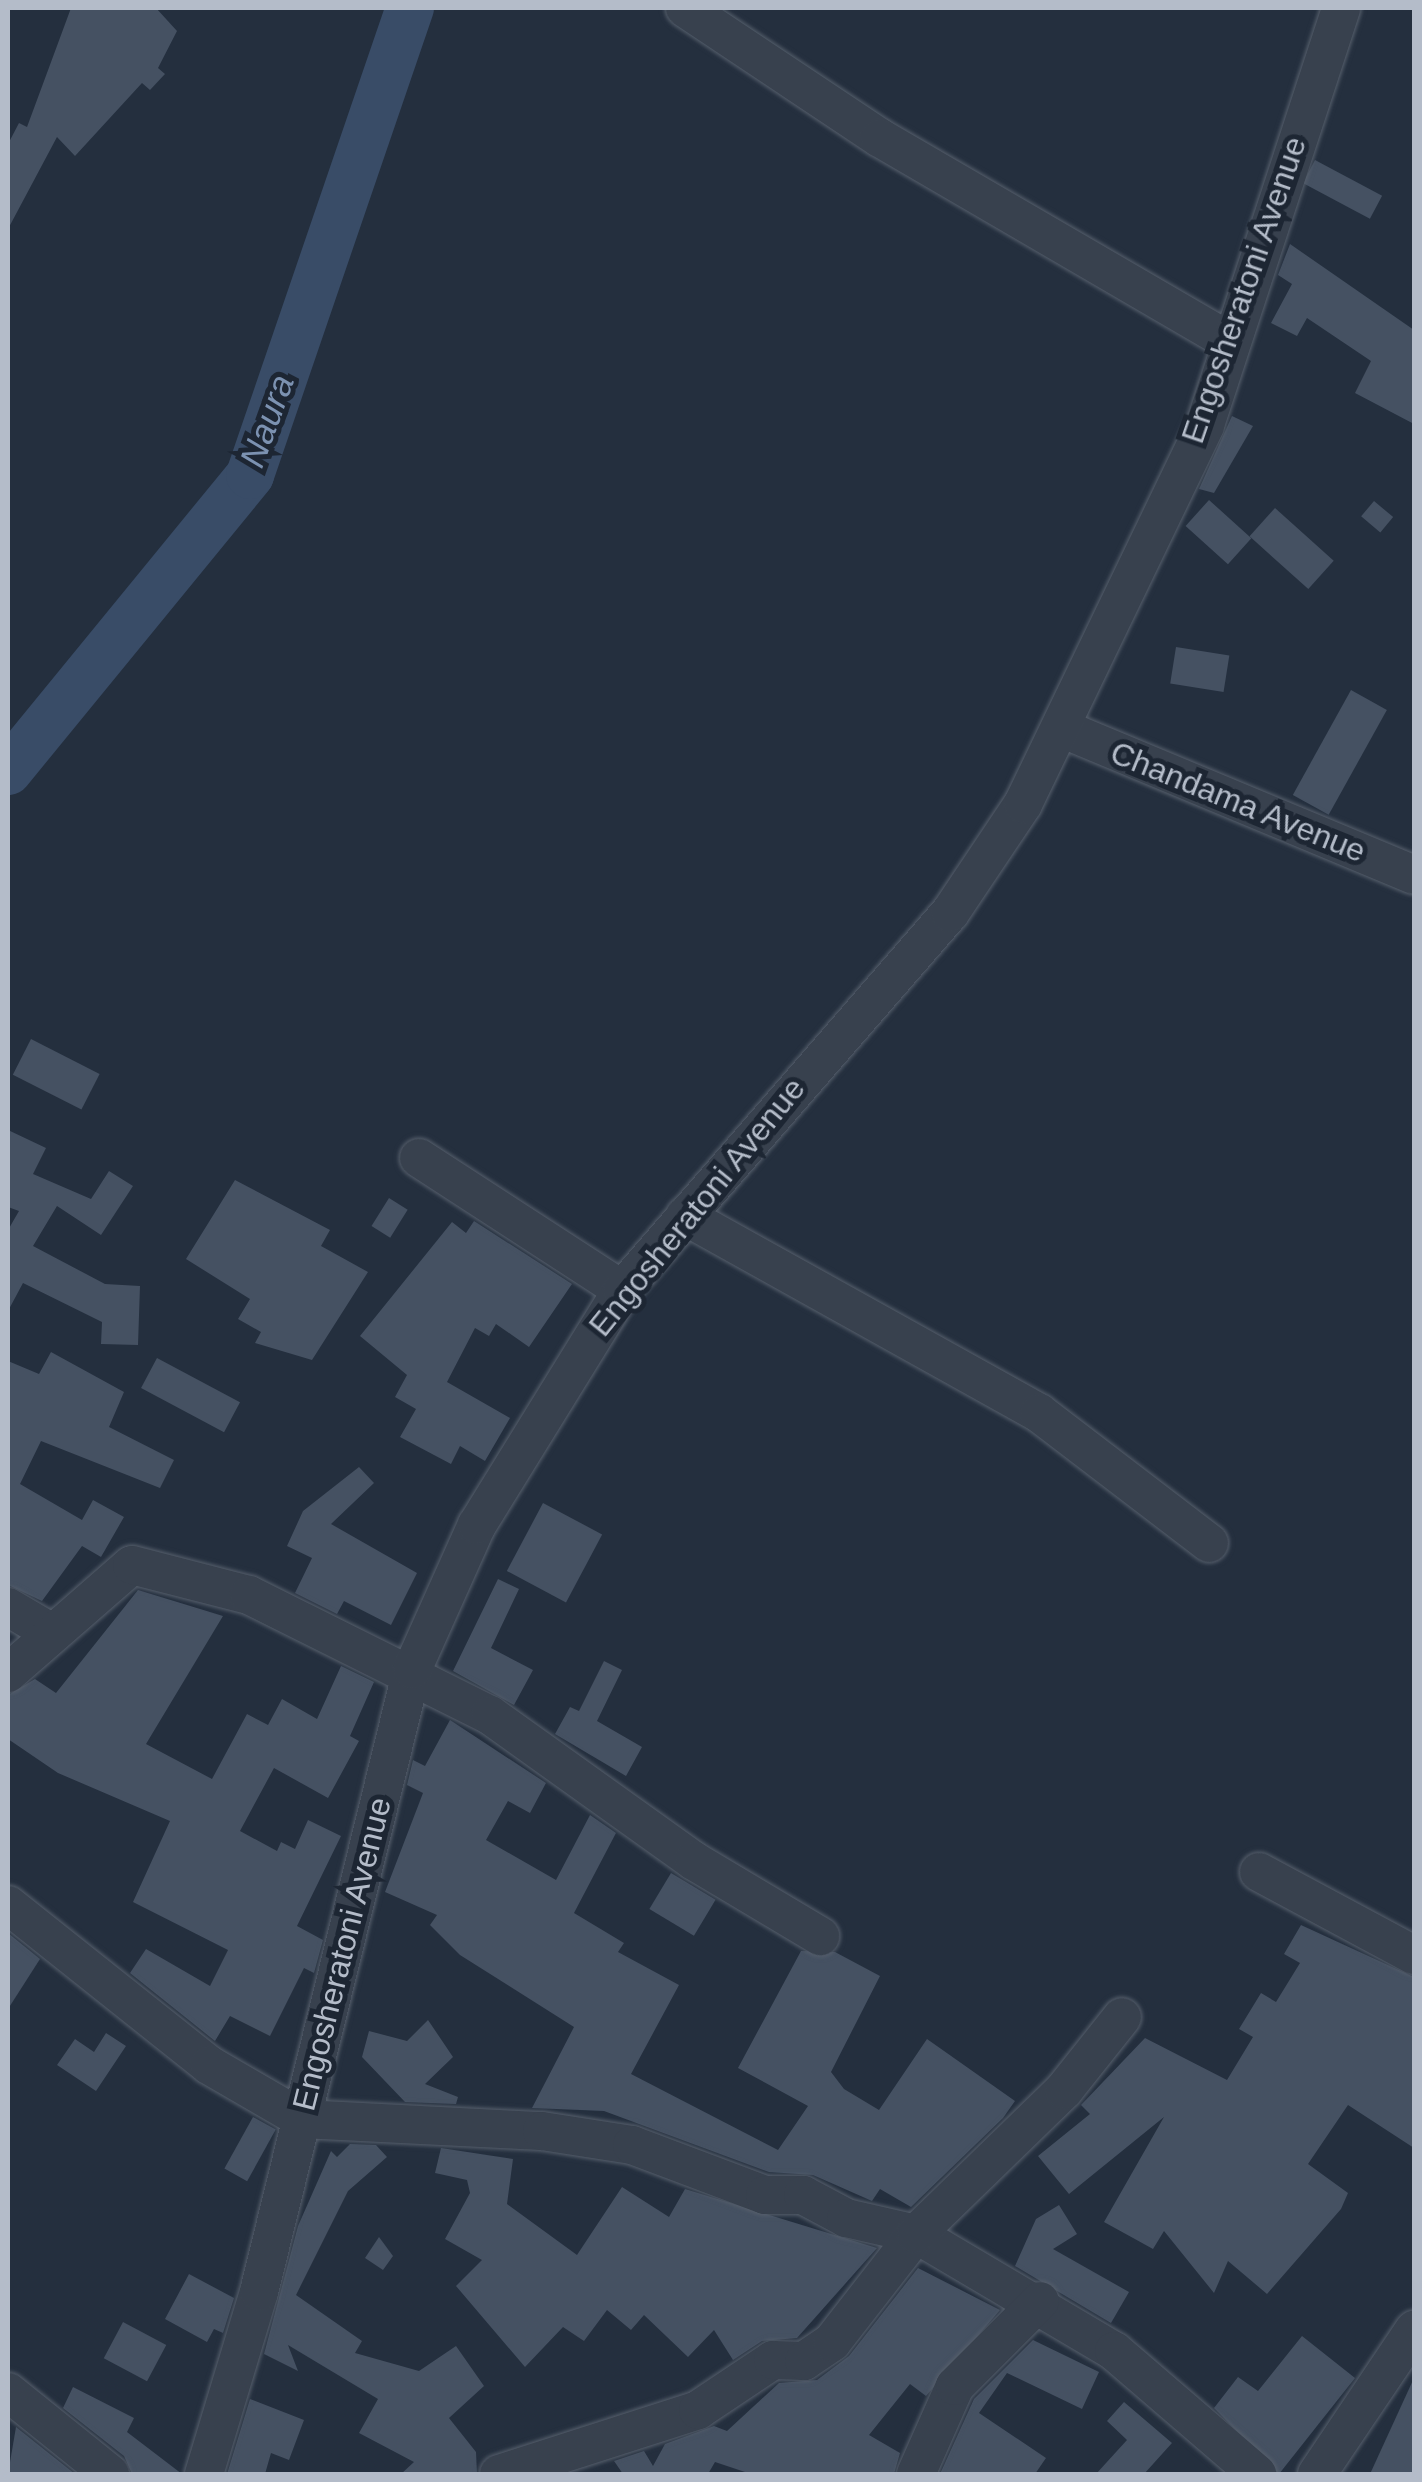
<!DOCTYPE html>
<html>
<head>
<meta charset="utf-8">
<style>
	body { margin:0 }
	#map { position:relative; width:1422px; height:2482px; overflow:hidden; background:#242f3e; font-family:Arial,sans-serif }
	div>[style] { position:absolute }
	.river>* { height:48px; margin:-24px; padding:0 24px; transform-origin:24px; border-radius:24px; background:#394c67 }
	.building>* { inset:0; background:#455162; transform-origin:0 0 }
	.roads { filter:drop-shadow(0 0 2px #565f6c) drop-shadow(0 0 2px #565f6c) }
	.minor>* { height:38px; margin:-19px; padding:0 19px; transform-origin:19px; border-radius:19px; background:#38414e }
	span { translate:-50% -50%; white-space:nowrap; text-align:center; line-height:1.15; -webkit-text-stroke:10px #1d2633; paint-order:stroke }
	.street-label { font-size:32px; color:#b4bcc9 }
	.water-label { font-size:35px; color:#7c92b1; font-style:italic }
	.frame { position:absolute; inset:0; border:10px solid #b4bcc9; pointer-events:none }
</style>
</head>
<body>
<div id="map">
	<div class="river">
		<div style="left:8px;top:771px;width:382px;rotate:-50.7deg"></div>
		<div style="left:250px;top:475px;width:494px;rotate:-71.1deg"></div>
	</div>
	<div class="building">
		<div style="clip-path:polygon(71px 8px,156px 8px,177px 31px,158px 68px,165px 74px,150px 90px,142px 83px,75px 156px,57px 137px,8px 229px,8px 144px,19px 123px,27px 127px)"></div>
		<div style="left:1315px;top:160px;width:76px;height:26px;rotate:28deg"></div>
		<div style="clip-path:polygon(1290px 244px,1414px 330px,1414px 424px,1355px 393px,1371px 361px,1307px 318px,1297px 336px,1271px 323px,1292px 284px,1278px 275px)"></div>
		<div style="clip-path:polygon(1232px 416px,1253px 426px,1214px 493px,1199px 489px)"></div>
		<div style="left:1209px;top:500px;width:57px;height:35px;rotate:42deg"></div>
		<div style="left:1374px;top:501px;width:25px;height:20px;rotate:40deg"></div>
		<div style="left:1275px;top:508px;width:79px;height:38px;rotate:42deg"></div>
		<div style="left:1176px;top:647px;width:54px;height:37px;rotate:9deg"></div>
		<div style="left:1351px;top:690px;width:41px;height:120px;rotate:29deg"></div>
		<div style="left:31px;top:1039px;width:77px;height:40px;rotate:27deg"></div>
		<div style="clip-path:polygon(8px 1130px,46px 1148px,33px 1174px,91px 1199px,109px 1171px,133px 1186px,101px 1235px,57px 1206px,33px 1246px,105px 1284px,140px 1286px,138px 1345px,101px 1344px,102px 1322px,23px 1283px,8px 1311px,8px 1230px,19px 1211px,8px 1207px)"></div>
		<div style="clip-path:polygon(235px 1180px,330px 1230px,321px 1246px,368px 1272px,312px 1360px,255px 1343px,261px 1332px,238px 1319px,250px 1299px,186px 1259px)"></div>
		<div style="left:389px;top:1198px;width:22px;height:33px;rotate:32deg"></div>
		<div style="clip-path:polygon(474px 1221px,572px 1284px,529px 1347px,496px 1324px,489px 1336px,475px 1328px,447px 1382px,510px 1418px,485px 1461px,460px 1446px,451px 1464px,400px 1437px,416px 1409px,395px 1397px,407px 1375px,360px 1336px,452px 1222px,466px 1233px)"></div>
		<div style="clip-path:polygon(51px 1352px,124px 1392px,109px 1427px,174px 1460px,160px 1488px,41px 1441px,20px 1484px,82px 1520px,93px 1500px,124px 1517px,101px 1557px,82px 1546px,42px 1601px,8px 1585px,8px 1361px,39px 1374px)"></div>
		<div style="left:157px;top:1358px;width:94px;height:34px;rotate:28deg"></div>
		<div style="clip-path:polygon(359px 1467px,374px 1483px,331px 1524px,417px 1573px,391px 1625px,344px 1601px,337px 1614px,295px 1593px,312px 1558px,287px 1546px,303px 1511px)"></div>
		<div style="left:543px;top:1503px;width:67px;height:77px;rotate:28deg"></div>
		<div style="clip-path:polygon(498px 1579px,519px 1589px,491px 1648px,533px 1670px,514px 1705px,453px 1671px)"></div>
		<div style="clip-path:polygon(138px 1590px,223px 1616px,146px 1744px,212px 1779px,247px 1714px,268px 1725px,282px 1699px,317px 1719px,341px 1666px,374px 1682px,350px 1736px,359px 1741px,328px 1798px,274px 1768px,240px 1831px,277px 1851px,281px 1842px,295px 1849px,308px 1820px,341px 1836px,297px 1926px,323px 1940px,314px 1973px,304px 1968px,270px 2036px,230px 2016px,215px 2041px,130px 1973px,146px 1949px,210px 1986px,228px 1950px,133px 1902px,170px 1821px,58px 1773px,8px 1739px,8px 1695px,35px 1679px,56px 1693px)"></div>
		<div style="clip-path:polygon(604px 1661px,622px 1670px,597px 1721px,642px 1747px,626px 1776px,555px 1734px,570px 1707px,579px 1711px)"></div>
		<div style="clip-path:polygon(450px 1720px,546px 1783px,530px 1813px,508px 1801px,486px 1840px,556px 1880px,590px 1815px,616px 1833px,574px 1913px,624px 1943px,618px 1952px,679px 1985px,631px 2074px,778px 2150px,808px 2106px,738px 2068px,801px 1951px,835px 1952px,880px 1976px,831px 2072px,844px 2089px,879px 2110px,927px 2039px,1015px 2101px,1003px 2118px,911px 2207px,880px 2189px,872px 2201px,813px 2175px,769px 2172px,604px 2111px,532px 2108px,574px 2027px,460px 1955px,430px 1925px,437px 1915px,385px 1892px,423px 1793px,407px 1785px,413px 1760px,425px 1766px)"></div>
		<div style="left:671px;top:1873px;width:52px;height:42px;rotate:31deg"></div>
		<div style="clip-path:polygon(1301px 1925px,1414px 1977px,1414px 2148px,1348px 2105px,1308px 2164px,1348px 2193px,1341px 2209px,1267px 2294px,1228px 2261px,1214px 2293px,1164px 2231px,1153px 2249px,1104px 2222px,1164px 2117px,1069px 2194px,1038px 2156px,1090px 2114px,1081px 2105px,1145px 2038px,1227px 2080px,1253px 2037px,1239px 2029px,1261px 1993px,1276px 2002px,1300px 1963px,1284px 1954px)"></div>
		<div style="clip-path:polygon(8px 1933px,40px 1959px,8px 2009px)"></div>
		<div style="clip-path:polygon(428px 2020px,453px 2057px,425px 2084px,458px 2097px,456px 2104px,405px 2102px,362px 2057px,369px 2031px,407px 2041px)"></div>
		<div style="clip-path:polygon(106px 2033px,126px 2046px,96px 2091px,57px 2065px,75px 2039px,94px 2052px)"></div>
		<div style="left:253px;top:2117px;width:26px;height:59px;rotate:29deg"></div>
		<div style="clip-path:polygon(350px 2144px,376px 2145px,387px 2157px,348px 2191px,296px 2295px,362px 2341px,355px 2353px,419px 2371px,456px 2346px,484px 2386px,449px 2418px,476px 2452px,477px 2474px,401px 2474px,414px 2462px,359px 2433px,378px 2399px,288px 2345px,298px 2371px,264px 2354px,298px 2226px,331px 2151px,337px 2157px)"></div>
		<div style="clip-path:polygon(441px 2148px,513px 2159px,507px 2204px,577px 2255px,622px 2187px,669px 2217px,685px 2189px,877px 2248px,797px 2338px,762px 2341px,733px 2360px,714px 2330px,688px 2357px,644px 2315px,631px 2330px,607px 2310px,584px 2341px,563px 2327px,525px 2367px,456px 2286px,482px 2260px,445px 2239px,470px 2193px,467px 2180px,435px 2173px)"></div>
		<div style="clip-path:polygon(1059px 2205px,1077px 2234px,1053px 2249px,1129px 2292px,1111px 2323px,1015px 2266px,1036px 2219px)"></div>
		<div style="clip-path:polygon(379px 2237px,393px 2256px,383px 2270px,365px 2258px)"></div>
		<div style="clip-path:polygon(918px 2268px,1000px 2310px,926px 2396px,910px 2384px,869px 2435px,900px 2453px,894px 2474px,751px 2474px,715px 2462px,708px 2474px,623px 2474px,614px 2461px,644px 2451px,653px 2466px,665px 2444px,714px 2426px,727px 2431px,779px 2383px,817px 2380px,849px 2356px)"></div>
		<div style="clip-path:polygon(189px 2274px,234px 2298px,223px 2333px,214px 2329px,207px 2342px,165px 2319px)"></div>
		<div style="left:123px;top:2322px;width:49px;height:41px;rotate:28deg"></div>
		<div style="clip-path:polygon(1302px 2336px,1355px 2378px,1279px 2474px,1214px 2408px,1238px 2377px,1258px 2391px)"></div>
		<div style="clip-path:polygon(1033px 2340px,1099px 2372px,1082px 2409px,1007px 2373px,979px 2413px,1046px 2458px,1035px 2474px,940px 2474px,974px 2399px)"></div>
		<div style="clip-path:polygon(1414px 2378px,1414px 2474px,1370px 2474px)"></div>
		<div style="clip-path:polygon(73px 2387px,134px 2418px,127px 2432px,182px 2474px,132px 2474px,124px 2456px,63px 2408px)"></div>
		<div style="clip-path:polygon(250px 2399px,304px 2420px,289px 2460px,271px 2453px,265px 2474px,227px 2474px)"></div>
		<div style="clip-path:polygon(1124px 2402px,1172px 2443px,1144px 2474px,1096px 2474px,1127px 2440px,1107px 2421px)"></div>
		<div style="clip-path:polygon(16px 2427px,75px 2474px,8px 2474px)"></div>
	</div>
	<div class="roads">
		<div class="minor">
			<div style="left:685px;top:8px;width:234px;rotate:33.7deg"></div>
			<div style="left:880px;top:138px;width:402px;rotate:30.2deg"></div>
			<div style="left:1061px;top:728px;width:382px;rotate:22.6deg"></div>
			<div style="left:419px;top:1158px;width:242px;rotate:33deg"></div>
			<div style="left:685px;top:1216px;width:405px;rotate:29.1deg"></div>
			<div style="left:1039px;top:1413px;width:214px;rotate:37.4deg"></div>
			<div style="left:8px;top:1607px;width:45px;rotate:30.5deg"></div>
			<div style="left:8px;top:1673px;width:164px;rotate:-41.1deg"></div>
			<div style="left:132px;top:1565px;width:121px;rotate:14.4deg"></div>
			<div style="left:249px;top:1595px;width:269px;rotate:26.5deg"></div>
			<div style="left:490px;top:1715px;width:251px;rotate:35.6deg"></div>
			<div style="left:694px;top:1861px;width:147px;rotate:30.8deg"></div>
			<div style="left:1259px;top:1872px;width:176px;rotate:28.2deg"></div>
			<div style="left:8px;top:1905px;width:257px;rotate:38.5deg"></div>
			<div style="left:209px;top:2065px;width:108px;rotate:30.1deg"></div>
			<div style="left:302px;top:2119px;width:240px;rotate:2.9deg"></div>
			<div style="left:542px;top:2131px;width:91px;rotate:8.8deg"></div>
			<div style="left:632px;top:2145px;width:142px;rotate:20.6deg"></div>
			<div style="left:765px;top:2195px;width:38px"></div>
			<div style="left:803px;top:2195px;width:49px;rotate:28.1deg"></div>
			<div style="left:846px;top:2218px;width:72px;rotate:12.9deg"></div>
			<div style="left:916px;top:2234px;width:230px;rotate:30.6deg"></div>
			<div style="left:1114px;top:2351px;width:189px;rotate:40.7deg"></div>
			<div style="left:8px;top:2392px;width:131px;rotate:38.8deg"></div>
			<div style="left:204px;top:2474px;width:190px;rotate:-73.2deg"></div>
			<div style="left:259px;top:2292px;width:641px;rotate:-76.18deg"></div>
			<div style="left:412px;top:1670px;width:159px;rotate:-65.9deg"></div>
			<div style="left:477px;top:1525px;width:276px;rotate:-58.3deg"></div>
			<div style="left:622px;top:1290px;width:500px;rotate:-49deg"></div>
			<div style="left:950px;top:913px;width:131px;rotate:-56.2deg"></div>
			<div style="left:1023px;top:804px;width:420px;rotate:-64.3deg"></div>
			<div style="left:1205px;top:425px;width:439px;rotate:-71.9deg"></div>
			<div style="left:499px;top:2474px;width:209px;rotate:-17.8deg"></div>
			<div style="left:698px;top:2410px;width:90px;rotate:-33.7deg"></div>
			<div style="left:773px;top:2360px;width:31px;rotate:2deg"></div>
			<div style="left:804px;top:2361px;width:34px;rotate:-34deg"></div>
			<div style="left:832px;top:2342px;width:137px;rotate:-52.1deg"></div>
			<div style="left:916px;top:2234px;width:206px;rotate:-44.2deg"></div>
			<div style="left:1064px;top:2090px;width:93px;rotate:-51.5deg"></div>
			<div style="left:916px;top:2474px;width:96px;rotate:-66.1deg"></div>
			<div style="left:955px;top:2386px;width:120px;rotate:-45deg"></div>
			<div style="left:1317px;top:2474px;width:174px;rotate:-56deg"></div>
		</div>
	</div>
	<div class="street-label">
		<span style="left:1244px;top:290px;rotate:-71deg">Engosheratoni Avenue</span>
		<span style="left:1238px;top:802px;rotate:22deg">Chandama Avenue</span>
		<span style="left:697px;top:1207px;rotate:-51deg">Engosheratoni Avenue</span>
		<span style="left:342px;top:1954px;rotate:-76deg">Engosheratoni Avenue</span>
	</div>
	<div class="water-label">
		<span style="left:267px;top:421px;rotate:-70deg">Naura</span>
	</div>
	<div class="frame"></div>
</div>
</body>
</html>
